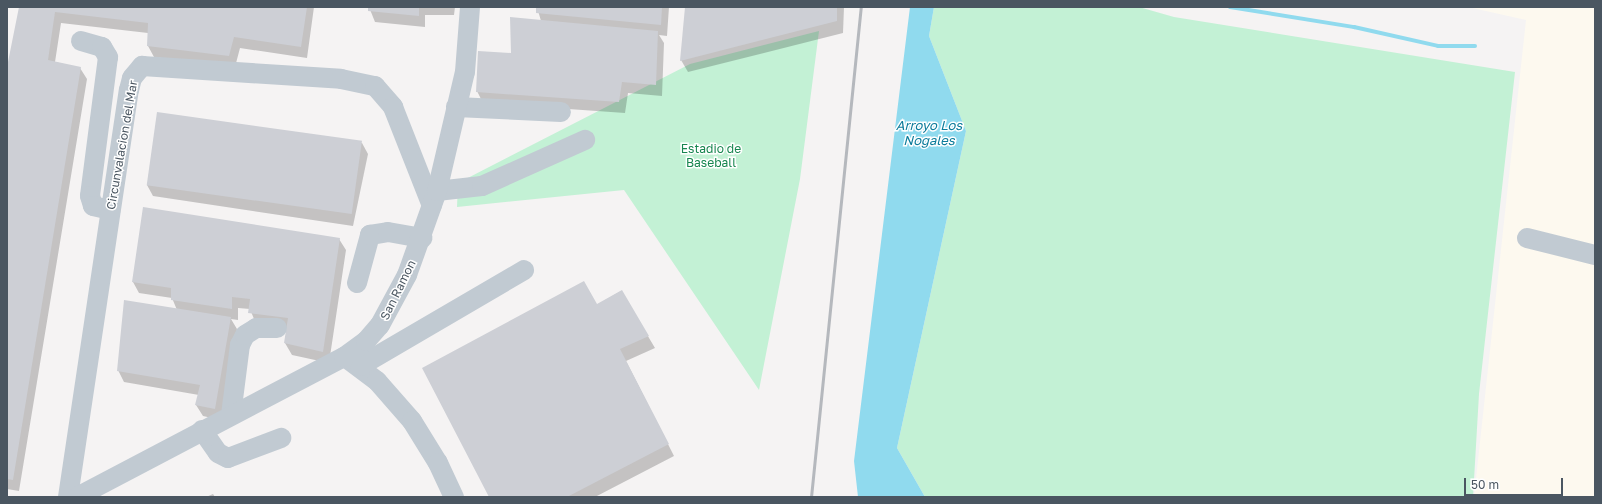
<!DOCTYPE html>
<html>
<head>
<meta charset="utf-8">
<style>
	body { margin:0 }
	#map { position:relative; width:1602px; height:504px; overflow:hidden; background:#f5f3f3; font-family:"Golos Text",sans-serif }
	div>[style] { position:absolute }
	.commercial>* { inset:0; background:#fdf9ef }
	.green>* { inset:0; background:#c3f1d5 }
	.water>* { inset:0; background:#90daee }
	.shadow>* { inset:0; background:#0003 }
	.stream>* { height:4px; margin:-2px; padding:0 2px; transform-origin:2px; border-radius:2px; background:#90daee }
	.building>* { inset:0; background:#cdcfd5; transform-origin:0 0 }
	.minor>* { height:20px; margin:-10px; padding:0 10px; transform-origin:10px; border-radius:10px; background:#c1cad2 }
	.rail>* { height:3px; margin:-1.5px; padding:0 1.5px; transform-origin:1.5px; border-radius:1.5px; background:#b5b8bd }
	span { translate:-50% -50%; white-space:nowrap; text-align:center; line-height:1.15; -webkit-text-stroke:3px #fff; paint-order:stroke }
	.street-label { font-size:12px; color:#4a5661 }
	.park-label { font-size:12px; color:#17864f }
	.water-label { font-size:13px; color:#0c7c9b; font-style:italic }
	.frame { position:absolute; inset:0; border:8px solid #4a5661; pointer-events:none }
	.scale { position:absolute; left:1464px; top:478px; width:99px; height:18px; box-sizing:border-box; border:2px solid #4a5661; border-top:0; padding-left:5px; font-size:12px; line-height:14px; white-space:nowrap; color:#4a5661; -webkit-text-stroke:3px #fff; paint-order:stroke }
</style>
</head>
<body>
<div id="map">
	<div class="commercial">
		<div style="clip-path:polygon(1468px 7px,1595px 7px,1595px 497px,1474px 497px,1526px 20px)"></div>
	</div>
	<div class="green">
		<div style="clip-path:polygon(934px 7px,1139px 7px,1174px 17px,1515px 72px,1479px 394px,1473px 497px,925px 497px,897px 448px,966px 131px,929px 36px)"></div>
		<div style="clip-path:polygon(819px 31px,800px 179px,759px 390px,624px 190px,457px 207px,458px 183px,690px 64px)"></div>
	</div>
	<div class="water">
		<div style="clip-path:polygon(910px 7px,934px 7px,929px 36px,966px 131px,897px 448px,925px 497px,858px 497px,854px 461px)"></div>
	</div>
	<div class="shadow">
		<div style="clip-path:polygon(20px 7px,314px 7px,307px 58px,240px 48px,235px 67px,154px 57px,148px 46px,148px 33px,61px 23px,55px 62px,80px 68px,87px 79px,19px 491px,7px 489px,7px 74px)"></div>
		<div style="clip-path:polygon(369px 7px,455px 7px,454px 15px,425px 15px,425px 27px,375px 22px)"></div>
		<div style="clip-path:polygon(537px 7px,669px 7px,667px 36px,659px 35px,664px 43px,662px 96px,628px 93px,625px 113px,483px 103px,477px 91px,541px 21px)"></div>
		<div style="clip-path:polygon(686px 7px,844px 7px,843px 33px,688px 72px,681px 60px)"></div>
		<div style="clip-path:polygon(362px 143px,368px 154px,353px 226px,153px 196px,147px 185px)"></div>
		<div style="clip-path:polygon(339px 239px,346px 250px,329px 363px,292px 355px,285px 343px,287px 328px,256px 324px,250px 309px,238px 308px,238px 320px,231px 319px,237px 329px,221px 420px,203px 416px,196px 405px,199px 395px,124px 382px,118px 370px,177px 310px,172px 298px,139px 293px,133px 282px)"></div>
		<div style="clip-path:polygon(621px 291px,655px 348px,626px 361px,674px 456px,595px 497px,490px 497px,597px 305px)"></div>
		<div style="clip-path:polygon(213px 494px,215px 497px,206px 497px)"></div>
	</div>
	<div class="stream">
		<div style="left:1230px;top:7px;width:126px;rotate:9.2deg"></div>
		<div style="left:1354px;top:27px;width:86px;rotate:12.7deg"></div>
		<div style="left:1438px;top:46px;width:37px"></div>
	</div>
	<div class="building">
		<div style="clip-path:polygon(19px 7px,307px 7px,301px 47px,234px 37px,229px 56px,147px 46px,148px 23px,55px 12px,48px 60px,81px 67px,13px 480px,7px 479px,7px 67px)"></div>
		<div style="clip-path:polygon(368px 7px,419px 7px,419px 16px,368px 11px)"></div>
		<div style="clip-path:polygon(536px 7px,662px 7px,661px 25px,536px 13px)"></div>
		<div style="clip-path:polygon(685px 7px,837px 7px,837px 21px,680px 61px)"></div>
		<div style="clip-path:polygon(510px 17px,658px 31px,656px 85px,622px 82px,619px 102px,476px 92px,478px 51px,511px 53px)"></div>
		<div style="left:157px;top:112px;width:207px;height:74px;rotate:8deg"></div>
		<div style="clip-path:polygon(143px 207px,340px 238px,323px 352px,284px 343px,288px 318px,248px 313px,250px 299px,232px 297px,232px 309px,171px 300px,171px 288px,132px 282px)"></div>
		<div style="clip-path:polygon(584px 281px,597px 304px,622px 290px,649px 336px,620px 349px,669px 444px,567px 497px,489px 497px,422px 368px)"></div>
		<div style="clip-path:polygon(124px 300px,231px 317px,215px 409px,195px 405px,200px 385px,117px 371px)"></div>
	</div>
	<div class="minor">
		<div style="left:81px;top:41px;width:22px;rotate:16deg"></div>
		<div style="left:102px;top:47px;width:12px;rotate:59deg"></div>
		<div style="left:108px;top:57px;width:140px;rotate:97.4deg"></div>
		<div style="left:90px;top:196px;width:10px;rotate:73deg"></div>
		<div style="left:93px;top:206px;width:18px;rotate:13deg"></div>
		<div style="left:456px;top:107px;width:105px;rotate:2.7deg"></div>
		<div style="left:437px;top:191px;width:45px;rotate:-6.3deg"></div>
		<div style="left:482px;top:186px;width:113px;rotate:-24.1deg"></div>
		<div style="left:1527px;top:238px;width:70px;rotate:14deg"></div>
		<div style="left:357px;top:283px;width:50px;rotate:-74.8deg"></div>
		<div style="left:370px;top:235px;width:18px;rotate:-9deg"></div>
		<div style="left:388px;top:232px;width:35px;rotate:10deg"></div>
		<div style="left:349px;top:360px;width:35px;rotate:37deg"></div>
		<div style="left:377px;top:381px;width:53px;rotate:48.8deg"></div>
		<div style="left:412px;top:421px;width:49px;rotate:58.2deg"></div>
		<div style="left:438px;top:463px;width:38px;rotate:65deg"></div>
		<div style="left:360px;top:366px;width:190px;rotate:-30.3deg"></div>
		<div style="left:231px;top:415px;width:71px;rotate:-82.7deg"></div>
		<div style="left:240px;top:345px;width:11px;rotate:-63deg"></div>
		<div style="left:245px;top:335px;width:13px;rotate:-32deg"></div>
		<div style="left:256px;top:328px;width:21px"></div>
		<div style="left:202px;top:430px;width:28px;rotate:55deg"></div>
		<div style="left:218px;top:453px;width:11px;rotate:27deg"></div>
		<div style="left:228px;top:458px;width:57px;rotate:-20.7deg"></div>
		<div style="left:68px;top:497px;width:412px;rotate:-81.5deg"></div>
		<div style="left:129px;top:90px;width:12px;rotate:-76deg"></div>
		<div style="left:132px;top:78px;width:16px;rotate:-50deg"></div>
		<div style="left:142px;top:66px;width:199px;rotate:3.7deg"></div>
		<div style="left:341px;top:79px;width:35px;rotate:12deg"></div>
		<div style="left:375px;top:86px;width:28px;rotate:49deg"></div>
		<div style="left:393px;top:107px;width:106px;rotate:68.5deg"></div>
		<div style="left:77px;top:497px;width:301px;rotate:-27.7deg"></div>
		<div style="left:344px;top:357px;width:27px;rotate:-36deg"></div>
		<div style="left:366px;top:341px;width:21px;rotate:-49deg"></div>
		<div style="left:380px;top:325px;width:57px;rotate:-61.6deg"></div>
		<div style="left:407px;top:275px;width:89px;rotate:-70.3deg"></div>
		<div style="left:437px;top:191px;width:122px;rotate:-76.8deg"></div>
		<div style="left:465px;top:72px;width:65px;rotate:-85.6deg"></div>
	</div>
	<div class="rail">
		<div style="left:811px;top:497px;width:493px;rotate:-84.2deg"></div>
	</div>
	<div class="street-label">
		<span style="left:122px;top:145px;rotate:-80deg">Circunvalacion del Mar</span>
		<span style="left:398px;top:290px;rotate:-64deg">San Ramon</span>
	</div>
	<div class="park-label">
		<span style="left:711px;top:156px">Estadio de<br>Baseball</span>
	</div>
	<div class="water-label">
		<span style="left:929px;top:133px">Arroyo Los<br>Nogales</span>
	</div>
	<div class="frame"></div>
	<div class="scale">50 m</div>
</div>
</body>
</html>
